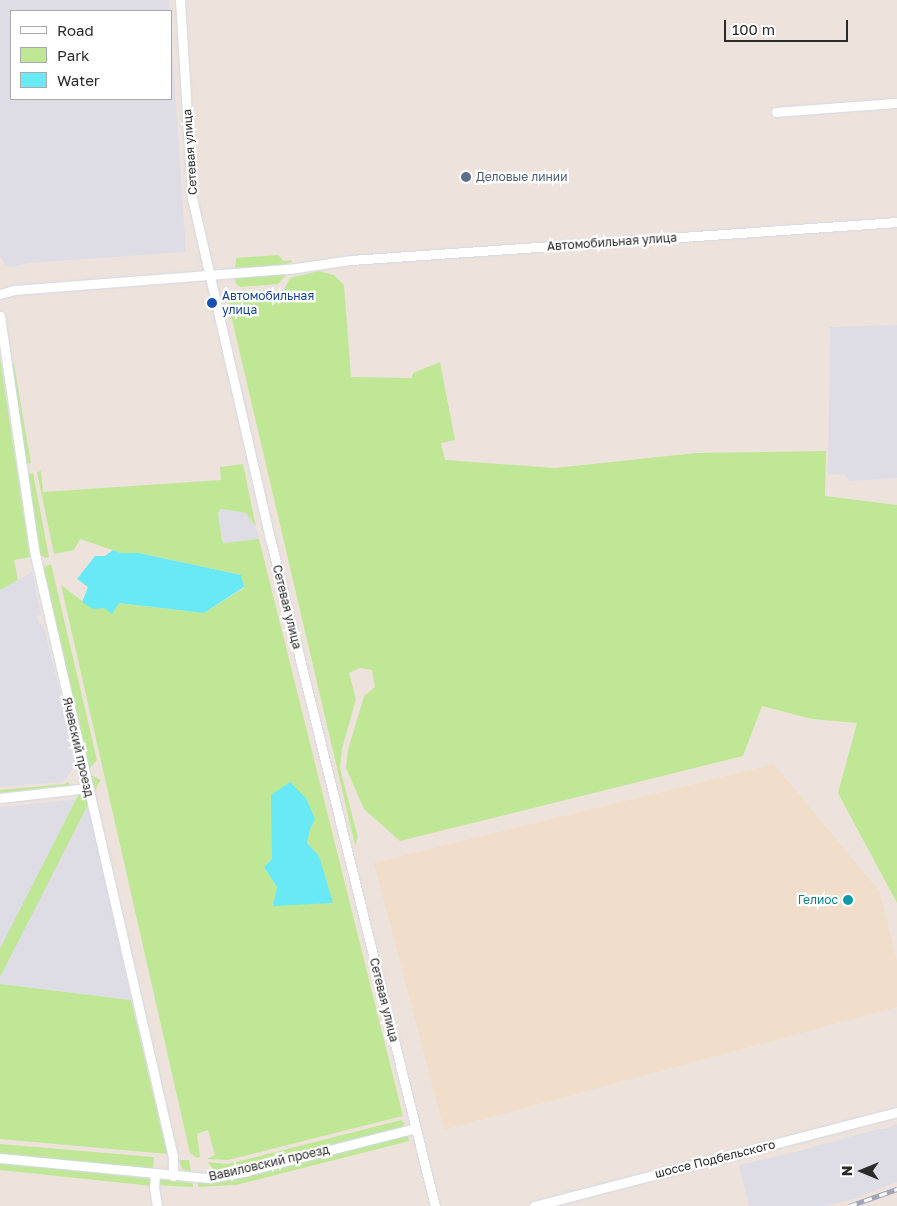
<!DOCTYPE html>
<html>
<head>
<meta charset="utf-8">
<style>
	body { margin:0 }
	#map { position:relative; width:897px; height:1206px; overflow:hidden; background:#eee3dc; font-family:"Golos Text",sans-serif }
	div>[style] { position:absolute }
	.industrial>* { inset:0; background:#dedde6 }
	.education>* { inset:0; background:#f0decb }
	.green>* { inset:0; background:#c0e796; transform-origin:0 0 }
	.water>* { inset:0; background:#69e9f6 }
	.roads { filter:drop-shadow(0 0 1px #d1d8e5) drop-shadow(0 0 1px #d1d8e5) }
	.street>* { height:9px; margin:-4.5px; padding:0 4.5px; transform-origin:4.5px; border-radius:4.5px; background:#fff }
	.rail>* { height:4.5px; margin-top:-2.25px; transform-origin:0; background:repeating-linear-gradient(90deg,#fff 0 8px,#9fa6b6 0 16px); box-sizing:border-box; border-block:1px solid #9fa6b6 }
	.dots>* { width:14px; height:14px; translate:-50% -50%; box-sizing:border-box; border:2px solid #fff; border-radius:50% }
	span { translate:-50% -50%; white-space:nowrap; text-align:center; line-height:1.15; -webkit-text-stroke:4.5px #fff; paint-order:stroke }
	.street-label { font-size:12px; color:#2b2b2b }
	.service-label { font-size:12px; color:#4e5e75 }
	.left { translate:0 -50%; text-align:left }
	.transit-label { font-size:12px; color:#164399 }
	.culture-label { font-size:12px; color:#0d838f }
	.right { translate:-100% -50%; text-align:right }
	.legend { position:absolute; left:10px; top:10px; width:162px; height:90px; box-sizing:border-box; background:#fff; border:1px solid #aaa; margin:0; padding:6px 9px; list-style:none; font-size:15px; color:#2b2b2b }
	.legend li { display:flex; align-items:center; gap:10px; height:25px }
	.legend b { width:25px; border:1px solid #aaa }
	.north { position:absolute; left:837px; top:1146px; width:50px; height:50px; -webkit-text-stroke:4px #fff; paint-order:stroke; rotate:270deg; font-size:14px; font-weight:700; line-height:20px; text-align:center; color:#2b2b2b }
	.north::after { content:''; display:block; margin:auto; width:18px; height:22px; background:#2b2b2b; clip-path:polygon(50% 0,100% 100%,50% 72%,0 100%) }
	.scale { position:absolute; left:724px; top:20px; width:124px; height:22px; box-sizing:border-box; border:2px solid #2b2b2b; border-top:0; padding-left:6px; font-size:15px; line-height:18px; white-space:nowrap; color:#2b2b2b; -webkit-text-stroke:4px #fff; paint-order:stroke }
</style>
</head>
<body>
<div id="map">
	<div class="industrial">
		<div style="clip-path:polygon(0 0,169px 0,170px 11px,11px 11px,11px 99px,171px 99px,171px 30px,186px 252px,28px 263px,12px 267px,6px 266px,0 257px)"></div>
		<div style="clip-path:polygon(897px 325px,897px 478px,850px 481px,844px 474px,828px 475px,830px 327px)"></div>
		<div style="clip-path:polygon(221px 509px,246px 513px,256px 527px,259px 539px,224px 543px,222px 541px,218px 513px)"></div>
		<div style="clip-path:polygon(32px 572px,41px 615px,37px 616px,39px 624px,43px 623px,77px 764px,63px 782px,0 787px,0 590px)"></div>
		<div style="clip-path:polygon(80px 799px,87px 805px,90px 813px,131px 1000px,0 984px,0 807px)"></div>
		<div style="clip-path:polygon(897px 1124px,897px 1182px,853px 1199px,824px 1206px,749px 1206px,739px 1165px,795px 1152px,878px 1129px,885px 1129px)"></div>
	</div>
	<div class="education">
		<div style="clip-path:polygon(774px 764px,880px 892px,897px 961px,897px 1007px,444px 1130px,374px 863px)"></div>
	</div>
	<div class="green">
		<div style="clip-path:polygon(278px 255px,284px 261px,291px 260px,292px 262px,282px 265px,235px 268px,236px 258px)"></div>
		<div style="clip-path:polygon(318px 271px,334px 275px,344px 285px,351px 377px,412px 378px,413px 373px,440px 362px,455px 440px,441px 443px,445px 460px,555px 468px,696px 453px,826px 451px,825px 496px,897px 505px,897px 903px,838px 793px,857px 723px,812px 719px,762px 706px,743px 756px,400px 841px,364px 809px,346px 768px,348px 750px,364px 696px,375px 687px,372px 670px,360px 668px,349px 673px,356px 699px,342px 749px,340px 768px,358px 838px,355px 845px,226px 294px,229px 292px,284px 290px,290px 278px)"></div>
		<div style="clip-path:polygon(287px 274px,278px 284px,240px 287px,236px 284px,235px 277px)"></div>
		<div style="clip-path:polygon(0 357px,30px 557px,14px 560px,18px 580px,0 590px)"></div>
		<div style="clip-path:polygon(12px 364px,14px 364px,31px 463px,25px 464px)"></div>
		<div style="clip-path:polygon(evenodd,243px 464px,256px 527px,246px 513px,221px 509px,218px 513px,222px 541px,224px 543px,259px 539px,403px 1116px,228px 1160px,207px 1159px,215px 1155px,208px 1130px,197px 1134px,200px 1157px,197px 1158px,190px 1153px,61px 585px,93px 609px,118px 603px,204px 613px,244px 588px,241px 575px,139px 553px,121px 553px,80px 539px,74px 550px,54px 554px,37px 472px,41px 471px,43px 492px,221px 480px,220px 467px,243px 464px,273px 829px,310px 829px,307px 843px,319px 856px,277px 887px,264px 867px,272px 859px,273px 829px)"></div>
		<div style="clip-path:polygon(33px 473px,49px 557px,45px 558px,40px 555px,27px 474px)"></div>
		<div style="clip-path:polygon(51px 564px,97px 760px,88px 770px,44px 575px,44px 567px)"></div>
		<div style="left:89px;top:774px;width:13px;height:392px;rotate:27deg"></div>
		<div style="clip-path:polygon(68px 782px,70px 785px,0 793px,0 790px,65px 784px)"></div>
		<div style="clip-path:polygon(0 984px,131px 1000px,167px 1154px,0 1139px)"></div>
		<div style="clip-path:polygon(401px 1120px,405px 1124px,401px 1127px,246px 1166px,215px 1172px,208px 1162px,228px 1164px)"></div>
		<div style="clip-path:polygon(403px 1136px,408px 1136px,409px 1141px,236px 1185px,198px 1187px,198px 1183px,223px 1182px)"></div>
		<div style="clip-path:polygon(0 1144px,154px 1157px,153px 1169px,0 1154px)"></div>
		<div style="clip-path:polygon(179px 1160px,189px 1160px,191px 1172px,182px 1169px)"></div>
		<div style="left:0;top:1163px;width:154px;height:7px;rotate:6deg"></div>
		<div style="clip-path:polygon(156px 1179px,193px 1183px,193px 1187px,156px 1185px)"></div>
	</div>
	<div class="water">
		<div style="clip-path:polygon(113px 550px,121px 553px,139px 553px,241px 575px,244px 587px,204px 613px,119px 603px,112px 614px,104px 608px,93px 609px,82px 602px,88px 587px,77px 579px,95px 556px,105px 556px)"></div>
		<div style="clip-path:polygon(290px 782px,306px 798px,315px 819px,310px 829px,307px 843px,319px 856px,333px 903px,273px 906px,277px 887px,264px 867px,272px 859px,271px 795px)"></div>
	</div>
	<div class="roads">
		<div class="street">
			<div style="left:180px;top:0;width:198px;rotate:86.5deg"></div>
			<div style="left:192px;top:198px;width:353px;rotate:77.1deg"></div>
			<div style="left:271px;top:542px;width:684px;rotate:76.13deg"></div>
			<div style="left:776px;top:112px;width:121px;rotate:-4.3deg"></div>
			<div style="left:0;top:294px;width:15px;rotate:-16deg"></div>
			<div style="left:14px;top:290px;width:276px;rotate:-4.4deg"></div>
			<div style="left:289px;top:269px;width:63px;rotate:-8.3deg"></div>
			<div style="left:351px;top:260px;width:547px;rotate:-3.98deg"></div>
			<div style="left:0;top:316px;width:236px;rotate:81.7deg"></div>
			<div style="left:34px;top:550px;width:623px;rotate:77.1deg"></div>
			<div style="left:173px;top:1157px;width:19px;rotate:90deg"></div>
			<div style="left:0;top:798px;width:89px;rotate:-6.5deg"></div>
			<div style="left:0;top:1158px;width:210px;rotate:5.5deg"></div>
			<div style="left:209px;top:1178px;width:39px;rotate:-10deg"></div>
			<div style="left:247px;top:1171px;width:174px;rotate:-14.3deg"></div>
			<div style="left:155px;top:1174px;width:13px;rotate:94deg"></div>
			<div style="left:154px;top:1187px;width:19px;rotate:81deg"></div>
			<div style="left:534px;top:1206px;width:375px;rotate:-14.5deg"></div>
		</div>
	</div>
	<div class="rail">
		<div style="left:849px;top:1206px;width:51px;rotate:-19.5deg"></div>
	</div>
	<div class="dots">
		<div style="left:466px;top:177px;background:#5c6f8a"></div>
		<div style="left:212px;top:303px;background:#1a4fb4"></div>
		<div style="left:848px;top:900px;background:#0f9aa8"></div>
	</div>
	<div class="street-label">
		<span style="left:190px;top:152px;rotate:-94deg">Сетевая улица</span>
		<span style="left:612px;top:242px;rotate:-4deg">Автомобильная улица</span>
		<span style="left:287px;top:607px;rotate:76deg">Сетевая улица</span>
		<span style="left:78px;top:747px;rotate:77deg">Ячевский проезд</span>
		<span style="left:384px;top:1000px;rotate:76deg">Сетевая улица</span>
		<span style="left:715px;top:1159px;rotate:-14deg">шоссе Подбельского</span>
		<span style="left:269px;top:1163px;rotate:-13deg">Вавиловский проезд</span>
	</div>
	<div class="service-label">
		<span class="left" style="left:476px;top:177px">Деловые линии</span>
	</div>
	<div class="transit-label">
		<span class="left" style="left:222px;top:303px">Автомобильная<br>улица</span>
	</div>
	<div class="culture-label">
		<span class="right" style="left:838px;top:900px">Гелиос</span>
	</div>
	<ul class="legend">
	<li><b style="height:6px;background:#fff"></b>Road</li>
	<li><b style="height:14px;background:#c0e796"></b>Park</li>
	<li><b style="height:14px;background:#69e9f6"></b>Water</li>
	</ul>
	<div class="north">N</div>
	<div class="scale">100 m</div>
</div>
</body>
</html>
